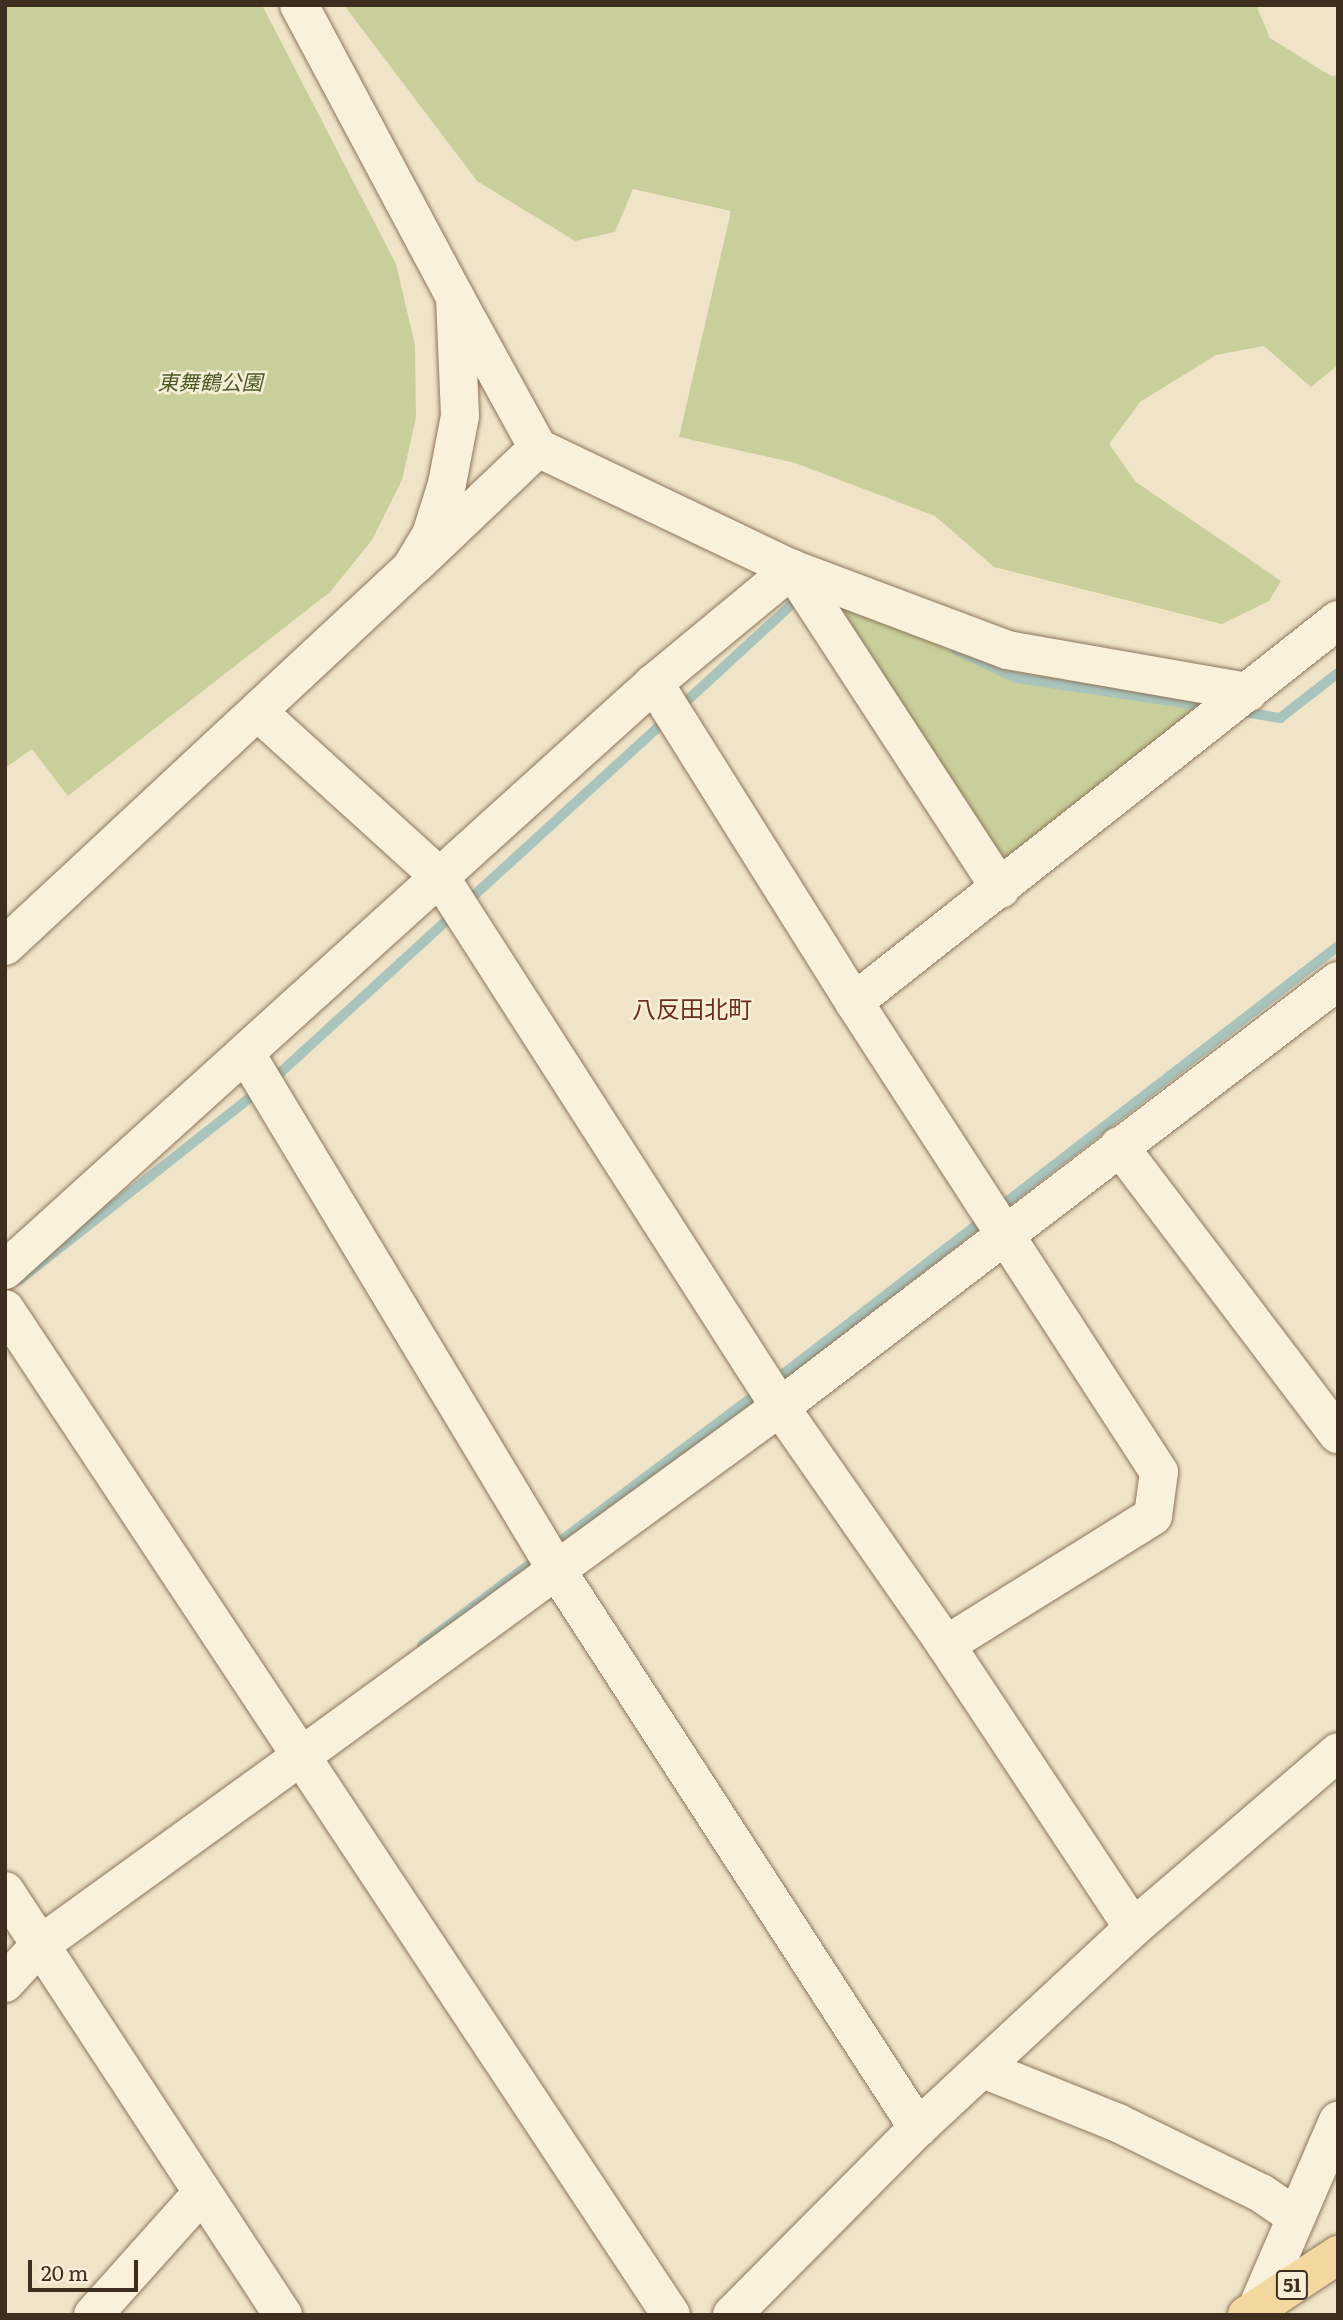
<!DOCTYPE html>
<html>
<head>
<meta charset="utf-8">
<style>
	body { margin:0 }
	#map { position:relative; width:1343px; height:2320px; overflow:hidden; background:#f0e4c8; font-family:Literata,"Noto Sans JP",serif }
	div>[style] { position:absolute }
	.green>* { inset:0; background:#c9cf9b }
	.stream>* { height:10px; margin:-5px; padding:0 5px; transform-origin:5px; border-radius:5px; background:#a9c4bc }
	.roads { filter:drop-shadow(0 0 2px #8d765c) drop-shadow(0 0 2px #8d765c) }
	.street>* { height:38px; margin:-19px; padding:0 19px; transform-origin:19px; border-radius:19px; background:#faf1dc }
	.secondary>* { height:38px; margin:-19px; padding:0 19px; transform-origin:19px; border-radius:19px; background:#faf1dc }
	.primary>* { height:38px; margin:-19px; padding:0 19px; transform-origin:19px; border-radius:19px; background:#f3d9a0 }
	span { translate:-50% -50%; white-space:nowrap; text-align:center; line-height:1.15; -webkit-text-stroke:5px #f7eed8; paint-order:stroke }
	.shield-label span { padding:2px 5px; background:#f7eed8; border:2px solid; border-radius:5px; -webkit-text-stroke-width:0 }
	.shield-label { font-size:19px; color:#3d2e20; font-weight:700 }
	.park-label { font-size:21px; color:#4d5a26; font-style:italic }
	.quarter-label { font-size:24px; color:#6b2e1e }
	.frame { position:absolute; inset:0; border:7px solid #3d2e20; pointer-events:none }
	.scale { position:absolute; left:28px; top:2260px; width:110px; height:32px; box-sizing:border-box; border:4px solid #3d2e20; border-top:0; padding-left:9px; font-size:21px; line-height:24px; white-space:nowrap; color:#3d2e20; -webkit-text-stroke:5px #f7eed8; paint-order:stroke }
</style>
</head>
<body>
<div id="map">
	<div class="green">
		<div style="clip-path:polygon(5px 5px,262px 5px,396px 264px,415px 345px,416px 417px,402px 480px,372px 540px,330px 592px,68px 796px,32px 749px,5px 768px)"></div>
		<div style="clip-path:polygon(344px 5px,1256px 5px,1270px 38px,1331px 76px,1338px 75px,1338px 365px,1311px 387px,1264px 346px,1216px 355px,1140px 402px,1109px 444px,1136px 482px,1281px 581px,1269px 601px,1222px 624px,994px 567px,935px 516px,795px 463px,679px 437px,731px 211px,633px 189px,615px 232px,575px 241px,477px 181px)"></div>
		<div style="clip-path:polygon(825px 593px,1218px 699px,1002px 863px)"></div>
	</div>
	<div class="stream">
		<div style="left:956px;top:650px;width:66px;rotate:25deg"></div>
		<div style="left:1016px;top:678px;width:197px;rotate:8.5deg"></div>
		<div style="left:679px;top:708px;width:166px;rotate:-42.6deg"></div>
		<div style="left:1238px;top:711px;width:43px;rotate:9.5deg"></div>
		<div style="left:1280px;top:718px;width:73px;rotate:-37.8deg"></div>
		<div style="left:19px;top:1280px;width:320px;rotate:-38.3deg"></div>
		<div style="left:270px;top:1082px;width:538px;rotate:-42.44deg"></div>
		<div style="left:422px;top:1645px;width:471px;rotate:-36.9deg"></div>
		<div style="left:799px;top:1362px;width:681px;rotate:-37.66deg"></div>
	</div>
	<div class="roads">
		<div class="street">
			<div style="left:455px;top:297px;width:172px;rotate:61.2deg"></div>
			<div style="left:538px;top:448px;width:281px;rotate:25.5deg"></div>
			<div style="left:792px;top:569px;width:230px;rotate:20.6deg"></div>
			<div style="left:1007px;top:650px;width:245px;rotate:9.9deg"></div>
			<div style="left:415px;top:565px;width:170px;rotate:-43.6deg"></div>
			<div style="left:654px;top:683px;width:377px;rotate:57.9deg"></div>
			<div style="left:854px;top:1002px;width:560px;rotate:57.02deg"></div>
			<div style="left:1159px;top:1472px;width:44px;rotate:97.8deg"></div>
			<div style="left:1153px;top:1516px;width:244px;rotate:148.1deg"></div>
			<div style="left:258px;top:712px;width:246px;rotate:42.2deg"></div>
			<div style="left:440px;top:877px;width:630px;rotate:57.32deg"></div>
			<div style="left:780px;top:1407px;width:290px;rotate:55.1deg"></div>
			<div style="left:946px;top:1645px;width:339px;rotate:56.5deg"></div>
			<div style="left:854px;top:1002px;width:617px;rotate:-38.28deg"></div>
			<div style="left:246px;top:1054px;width:601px;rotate:58.95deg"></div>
			<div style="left:556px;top:1569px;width:666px;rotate:57.07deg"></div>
			<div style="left:1119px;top:1146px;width:362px;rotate:52.8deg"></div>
			<div style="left:5px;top:1270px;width:875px;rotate:-42.13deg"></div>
			<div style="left:654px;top:683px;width:179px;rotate:-39.6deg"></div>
			<div style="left:792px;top:569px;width:382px;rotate:56.9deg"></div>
			<div style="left:5px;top:1891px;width:507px;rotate:56.75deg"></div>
			<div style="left:5px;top:1983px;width:52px;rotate:-47.4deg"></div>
			<div style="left:40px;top:1945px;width:321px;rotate:-35.9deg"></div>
			<div style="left:983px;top:2069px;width:145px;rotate:21.8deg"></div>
			<div style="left:1118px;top:2123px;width:159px;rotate:26.1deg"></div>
			<div style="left:1261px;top:2193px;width:42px;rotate:34.4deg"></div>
			<div style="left:1257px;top:2308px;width:204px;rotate:-66.6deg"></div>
			<div style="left:93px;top:2315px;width:164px;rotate:-48.2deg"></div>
			<div style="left:732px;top:2315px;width:264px;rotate:-45.2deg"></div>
			<div style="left:918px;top:2128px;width:294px;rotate:-42.9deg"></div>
			<div style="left:1133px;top:1928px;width:270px;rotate:-40.6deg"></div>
		</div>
		<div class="secondary">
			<div style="left:5px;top:946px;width:555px;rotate:-42.95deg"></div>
			<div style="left:411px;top:568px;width:39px;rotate:-59deg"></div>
			<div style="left:431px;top:535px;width:53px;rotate:-72.6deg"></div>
			<div style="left:447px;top:484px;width:69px;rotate:-79.2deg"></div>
			<div style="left:460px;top:416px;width:119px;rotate:-92.4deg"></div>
			<div style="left:455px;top:297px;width:331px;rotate:-118.1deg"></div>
			<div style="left:5px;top:1309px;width:1206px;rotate:56.49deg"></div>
			<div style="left:300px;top:1757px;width:594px;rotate:-36.1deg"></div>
			<div style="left:780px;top:1407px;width:702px;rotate:-37.36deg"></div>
		</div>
		<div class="primary">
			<div style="left:1247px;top:2315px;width:109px;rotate:-33.4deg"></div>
		</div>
	</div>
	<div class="shield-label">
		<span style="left:1292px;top:2285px">51</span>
	</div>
	<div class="park-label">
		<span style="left:210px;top:381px">東舞鶴公園</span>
	</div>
	<div class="quarter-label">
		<span style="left:692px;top:1008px">八反田北町</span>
	</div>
	<div class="frame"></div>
	<div class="scale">20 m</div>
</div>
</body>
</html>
